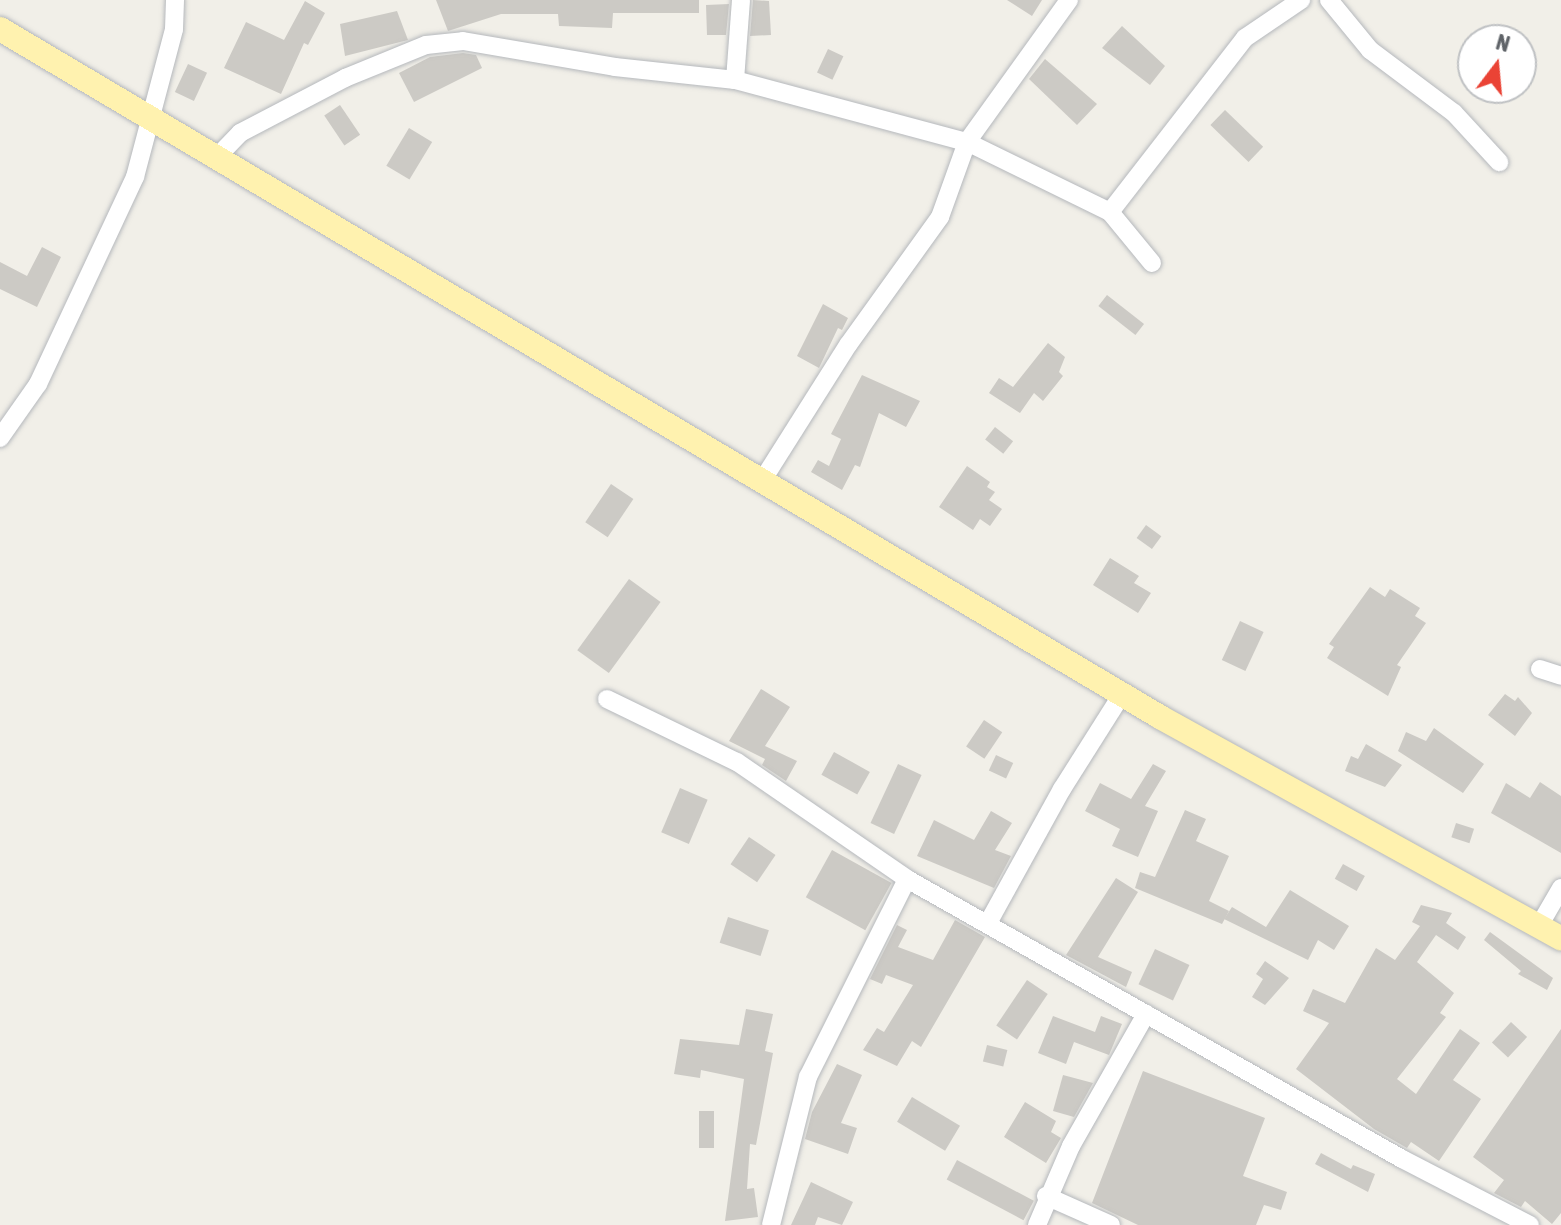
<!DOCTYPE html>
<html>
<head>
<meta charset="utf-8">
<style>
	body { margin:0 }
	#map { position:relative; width:1561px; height:1225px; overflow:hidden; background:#f1efe8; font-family:"Asap Condensed",sans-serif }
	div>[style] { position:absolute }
	.building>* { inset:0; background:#cccac5; transform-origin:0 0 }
	.roads { filter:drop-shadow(0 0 2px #b5b8bc) drop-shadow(0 0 2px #b5b8bc) }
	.minor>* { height:18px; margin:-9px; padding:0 9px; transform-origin:9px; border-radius:9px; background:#fff }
	.major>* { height:24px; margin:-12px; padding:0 12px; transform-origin:12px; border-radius:12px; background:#fff2af }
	span { translate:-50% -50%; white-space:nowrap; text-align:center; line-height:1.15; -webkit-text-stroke:6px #fff; paint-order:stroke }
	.north { position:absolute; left:1457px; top:24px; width:80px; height:80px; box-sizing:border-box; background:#fff; border:2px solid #bfc1c3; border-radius:50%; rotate:16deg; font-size:22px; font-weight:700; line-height:32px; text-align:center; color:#5f6368 }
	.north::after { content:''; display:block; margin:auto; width:28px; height:36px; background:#ea4335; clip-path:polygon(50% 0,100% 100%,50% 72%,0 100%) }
</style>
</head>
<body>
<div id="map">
	<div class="building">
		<div style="clip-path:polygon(436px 0,699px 0,699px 13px,613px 13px,612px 28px,559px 26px,558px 14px,501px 14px,448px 31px)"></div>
		<div style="clip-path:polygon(753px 0,769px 1px,771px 35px,750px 36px)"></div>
		<div style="clip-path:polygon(1007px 0,1042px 0,1032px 16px)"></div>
		<div style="clip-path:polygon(305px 1px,325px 13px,308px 45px,304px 43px,281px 94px,224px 68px,246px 22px,284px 40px)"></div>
		<div style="clip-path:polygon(729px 4px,726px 35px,707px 35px,706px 5px)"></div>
		<div style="clip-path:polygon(397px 11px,408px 40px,345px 56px,340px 24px)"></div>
		<div style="clip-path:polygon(1122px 26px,1165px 66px,1150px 85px,1102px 48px)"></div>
		<div style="left:828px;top:49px;width:17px;height:26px;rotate:25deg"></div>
		<div style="clip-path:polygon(463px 53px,476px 55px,482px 68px,414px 102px,399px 73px,430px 57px)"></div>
		<div style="clip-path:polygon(1045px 59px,1097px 104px,1077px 125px,1029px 79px)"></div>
		<div style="left:188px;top:64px;width:21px;height:31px;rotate:25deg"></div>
		<div style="left:340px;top:105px;width:36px;height:19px;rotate:56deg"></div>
		<div style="left:1225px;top:110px;width:53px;height:21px;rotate:44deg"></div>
		<div style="left:409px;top:128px;width:27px;height:44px;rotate:31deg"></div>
		<div style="clip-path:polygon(42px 247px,61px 257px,37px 307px,0 289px,0 262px,27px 276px)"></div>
		<div style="left:1107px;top:295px;width:47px;height:14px;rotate:38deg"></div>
		<div style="clip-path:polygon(823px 304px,848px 318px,842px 330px,838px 328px,819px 368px,797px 356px)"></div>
		<div style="clip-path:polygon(1048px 343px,1065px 357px,1059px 372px,1063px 376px,1043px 401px,1034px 393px,1020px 413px,989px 393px,999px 378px,1013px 387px)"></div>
		<div style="clip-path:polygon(862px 375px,920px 401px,906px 427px,879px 413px,860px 467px,855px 465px,842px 490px,811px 472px,818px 460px,829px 466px,841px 439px,831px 434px)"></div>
		<div style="left:995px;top:427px;width:23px;height:16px;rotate:38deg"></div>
		<div style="clip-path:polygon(967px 466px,990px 482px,987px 487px,995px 492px,989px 500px,1002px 509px,990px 526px,980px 519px,973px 530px,939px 507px)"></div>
		<div style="left:611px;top:484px;width:27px;height:46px;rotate:34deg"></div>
		<div style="left:1146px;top:525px;width:19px;height:16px;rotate:36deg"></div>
		<div style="clip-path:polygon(1110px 558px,1139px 576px,1134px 583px,1151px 593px,1138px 613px,1093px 585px)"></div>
		<div style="left:629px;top:579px;width:39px;height:88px;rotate:36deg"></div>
		<div style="clip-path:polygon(1370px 587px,1385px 597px,1390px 589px,1420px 608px,1415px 616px,1426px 623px,1397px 665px,1401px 667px,1388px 696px,1327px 658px,1334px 647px,1329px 644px)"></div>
		<div style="left:1240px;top:621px;width:26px;height:43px;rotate:25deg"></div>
		<div style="clip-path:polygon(761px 689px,790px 707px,765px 746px,797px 761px,786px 781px,762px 765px,765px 759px,729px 741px)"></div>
		<div style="clip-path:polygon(1505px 694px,1515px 701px,1518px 697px,1532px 713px,1515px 736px,1488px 715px)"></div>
		<div style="left:984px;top:720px;width:22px;height:32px;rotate:34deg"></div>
		<div style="clip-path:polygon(1434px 728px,1484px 764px,1463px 793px,1398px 751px,1406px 732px,1426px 741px)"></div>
		<div style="clip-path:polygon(1366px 744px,1402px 765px,1385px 787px,1345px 771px,1351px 756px,1358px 759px)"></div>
		<div style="left:834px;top:752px;width:41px;height:26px;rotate:29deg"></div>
		<div style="left:996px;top:755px;width:19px;height:17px;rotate:25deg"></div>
		<div style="left:898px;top:764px;width:26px;height:65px;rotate:25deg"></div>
		<div style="clip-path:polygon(1153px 764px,1166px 771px,1145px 806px,1158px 811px,1138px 857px,1112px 846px,1120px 829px,1085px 811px,1100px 783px,1131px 799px)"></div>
		<div style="clip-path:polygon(1540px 782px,1561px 796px,1561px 853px,1491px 813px,1506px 783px,1530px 798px)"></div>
		<div style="left:680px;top:788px;width:30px;height:48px;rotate:23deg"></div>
		<div style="clip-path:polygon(1185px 810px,1206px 819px,1196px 841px,1229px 856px,1209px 901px,1229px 911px,1222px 924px,1135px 888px,1140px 872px,1155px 877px)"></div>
		<div style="clip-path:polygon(991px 811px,1012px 823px,995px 850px,1011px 856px,994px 888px,917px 856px,934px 820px,974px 840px)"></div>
		<div style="left:1456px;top:823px;width:19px;height:15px;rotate:18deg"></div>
		<div style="left:749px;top:837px;width:32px;height:33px;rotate:34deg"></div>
		<div style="left:832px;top:850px;width:68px;height:54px;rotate:29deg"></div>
		<div style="left:1343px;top:864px;width:25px;height:17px;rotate:29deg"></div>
		<div style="clip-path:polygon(1116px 878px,1138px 892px,1098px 957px,1132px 972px,1126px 987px,1066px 955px)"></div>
		<div style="clip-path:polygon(1290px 890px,1349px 926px,1334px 950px,1318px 940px,1308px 960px,1224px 919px,1232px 907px,1266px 927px)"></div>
		<div style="clip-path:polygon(1421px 905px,1452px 913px,1446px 923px,1466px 937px,1458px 950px,1436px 935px,1417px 962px,1454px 993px,1440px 1013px,1446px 1017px,1397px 1079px,1416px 1094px,1460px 1029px,1480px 1043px,1453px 1080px,1481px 1099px,1439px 1161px,1411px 1142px,1407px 1148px,1374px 1129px,1296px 1069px,1329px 1023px,1303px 1011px,1313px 989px,1345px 1003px,1376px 948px,1395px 960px,1420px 926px,1412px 922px)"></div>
		<div style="left:728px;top:917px;width:43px;height:27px;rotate:18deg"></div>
		<div style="clip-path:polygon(955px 920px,985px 937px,921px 1047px,912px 1041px,897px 1066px,863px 1050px,877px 1028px,884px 1032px,913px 985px,886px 975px,882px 984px,870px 979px,897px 925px,907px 930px,898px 947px,933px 960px)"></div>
		<div style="clip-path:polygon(1490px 932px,1553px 978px,1547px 990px,1518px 974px,1521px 971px,1484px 940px)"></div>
		<div style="left:1155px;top:949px;width:38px;height:39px;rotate:25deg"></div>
		<div style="clip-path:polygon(1265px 961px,1289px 978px,1265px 1005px,1252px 997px,1263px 979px,1256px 974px)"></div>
		<div style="left:1027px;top:980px;width:25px;height:55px;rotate:34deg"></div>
		<div style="clip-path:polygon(746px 1009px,773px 1014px,765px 1051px,773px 1053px,756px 1145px,750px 1144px,747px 1189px,754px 1188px,758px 1217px,725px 1221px,744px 1079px,701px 1070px,700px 1078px,674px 1074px,680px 1039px,739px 1045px)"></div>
		<div style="clip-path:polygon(1053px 1016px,1095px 1032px,1101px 1016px,1122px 1024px,1109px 1055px,1074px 1042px,1066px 1064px,1038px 1053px)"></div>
		<div style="left:1511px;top:1022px;width:22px;height:28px;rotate:43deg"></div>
		<div style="clip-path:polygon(1561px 1029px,1561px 1213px,1552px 1224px,1525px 1201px,1521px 1207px,1494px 1193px,1504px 1180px,1473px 1157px)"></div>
		<div style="left:987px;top:1045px;width:21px;height:17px;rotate:14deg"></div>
		<div style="clip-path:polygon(837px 1064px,862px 1075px,841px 1123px,857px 1128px,848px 1154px,805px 1139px,812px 1112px)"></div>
		<div style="clip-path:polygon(1143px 1071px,1265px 1118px,1243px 1176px,1287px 1192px,1281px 1210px,1264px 1205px,1256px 1225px,1138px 1225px,1092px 1203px)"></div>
		<div style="clip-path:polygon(1063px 1075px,1093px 1083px,1074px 1117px,1053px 1111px)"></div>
		<div style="left:912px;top:1097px;width:56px;height:29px;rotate:31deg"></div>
		<div style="clip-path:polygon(1025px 1102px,1056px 1121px,1051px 1132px,1061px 1138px,1046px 1163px,1004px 1137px)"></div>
		<div style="left:699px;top:1111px;width:15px;height:37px"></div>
		<div style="clip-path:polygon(1321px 1153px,1351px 1169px,1353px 1165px,1375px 1174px,1368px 1192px,1315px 1164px)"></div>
		<div style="left:957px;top:1160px;width:87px;height:22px;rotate:28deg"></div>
		<div style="clip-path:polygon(811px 1182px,853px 1202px,842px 1225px,818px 1217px,815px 1225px,791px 1225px)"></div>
	</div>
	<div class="roads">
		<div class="minor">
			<div style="left:1329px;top:0;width:65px;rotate:50.6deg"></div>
			<div style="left:1370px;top:50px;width:105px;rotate:36.9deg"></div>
			<div style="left:1454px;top:113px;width:67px;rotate:47.4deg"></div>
			<div style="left:735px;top:80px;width:80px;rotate:-85.7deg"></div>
			<div style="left:218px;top:156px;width:32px;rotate:-46deg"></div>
			<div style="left:240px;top:133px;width:119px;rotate:-27.6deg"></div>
			<div style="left:345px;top:78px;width:87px;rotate:-22.2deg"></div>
			<div style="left:426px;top:45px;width:37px;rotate:-6deg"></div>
			<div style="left:463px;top:41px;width:154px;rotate:9.7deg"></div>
			<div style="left:615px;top:67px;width:121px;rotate:6.2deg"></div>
			<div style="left:735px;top:80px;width:240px;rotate:15deg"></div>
			<div style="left:967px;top:142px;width:159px;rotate:26.1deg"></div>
			<div style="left:1110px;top:212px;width:66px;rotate:50.5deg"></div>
			<div style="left:1110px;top:212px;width:220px;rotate:-52.2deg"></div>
			<div style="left:1245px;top:38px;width:68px;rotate:-34.2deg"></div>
			<div style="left:0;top:438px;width:66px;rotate:-54.9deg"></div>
			<div style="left:38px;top:384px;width:229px;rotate:-64.9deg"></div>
			<div style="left:135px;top:177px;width:153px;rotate:-75.2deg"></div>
			<div style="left:174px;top:29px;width:29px;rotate:-88deg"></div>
			<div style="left:762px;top:481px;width:161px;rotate:-57.7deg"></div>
			<div style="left:848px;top:345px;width:158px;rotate:-54.3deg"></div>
			<div style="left:940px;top:217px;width:80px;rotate:-70.2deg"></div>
			<div style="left:967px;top:142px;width:175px;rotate:-54.3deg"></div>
			<div style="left:1540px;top:669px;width:22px;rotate:18deg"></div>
			<div style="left:607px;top:699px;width:144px;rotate:25.9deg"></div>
			<div style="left:737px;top:762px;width:206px;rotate:34.5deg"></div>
			<div style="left:907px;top:879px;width:569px;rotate:29.49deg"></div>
			<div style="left:1402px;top:1159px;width:144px;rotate:27.3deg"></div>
			<div style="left:988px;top:923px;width:153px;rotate:-61.1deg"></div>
			<div style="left:1062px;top:789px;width:112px;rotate:-57.7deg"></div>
			<div style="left:1539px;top:926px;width:44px;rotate:-59.9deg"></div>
			<div style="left:1046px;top:1196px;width:71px;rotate:24deg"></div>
			<div style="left:771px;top:1225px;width:153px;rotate:-76deg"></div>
			<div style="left:808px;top:1077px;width:221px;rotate:-63.4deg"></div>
			<div style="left:1037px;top:1225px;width:86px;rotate:-66.7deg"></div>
			<div style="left:1071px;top:1146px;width:152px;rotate:-60.4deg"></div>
		</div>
		<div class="major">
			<div style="left:0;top:29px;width:1349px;rotate:30.67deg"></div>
			<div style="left:1160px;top:717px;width:458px;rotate:28.9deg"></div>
		</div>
	</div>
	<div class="north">N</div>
</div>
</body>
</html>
